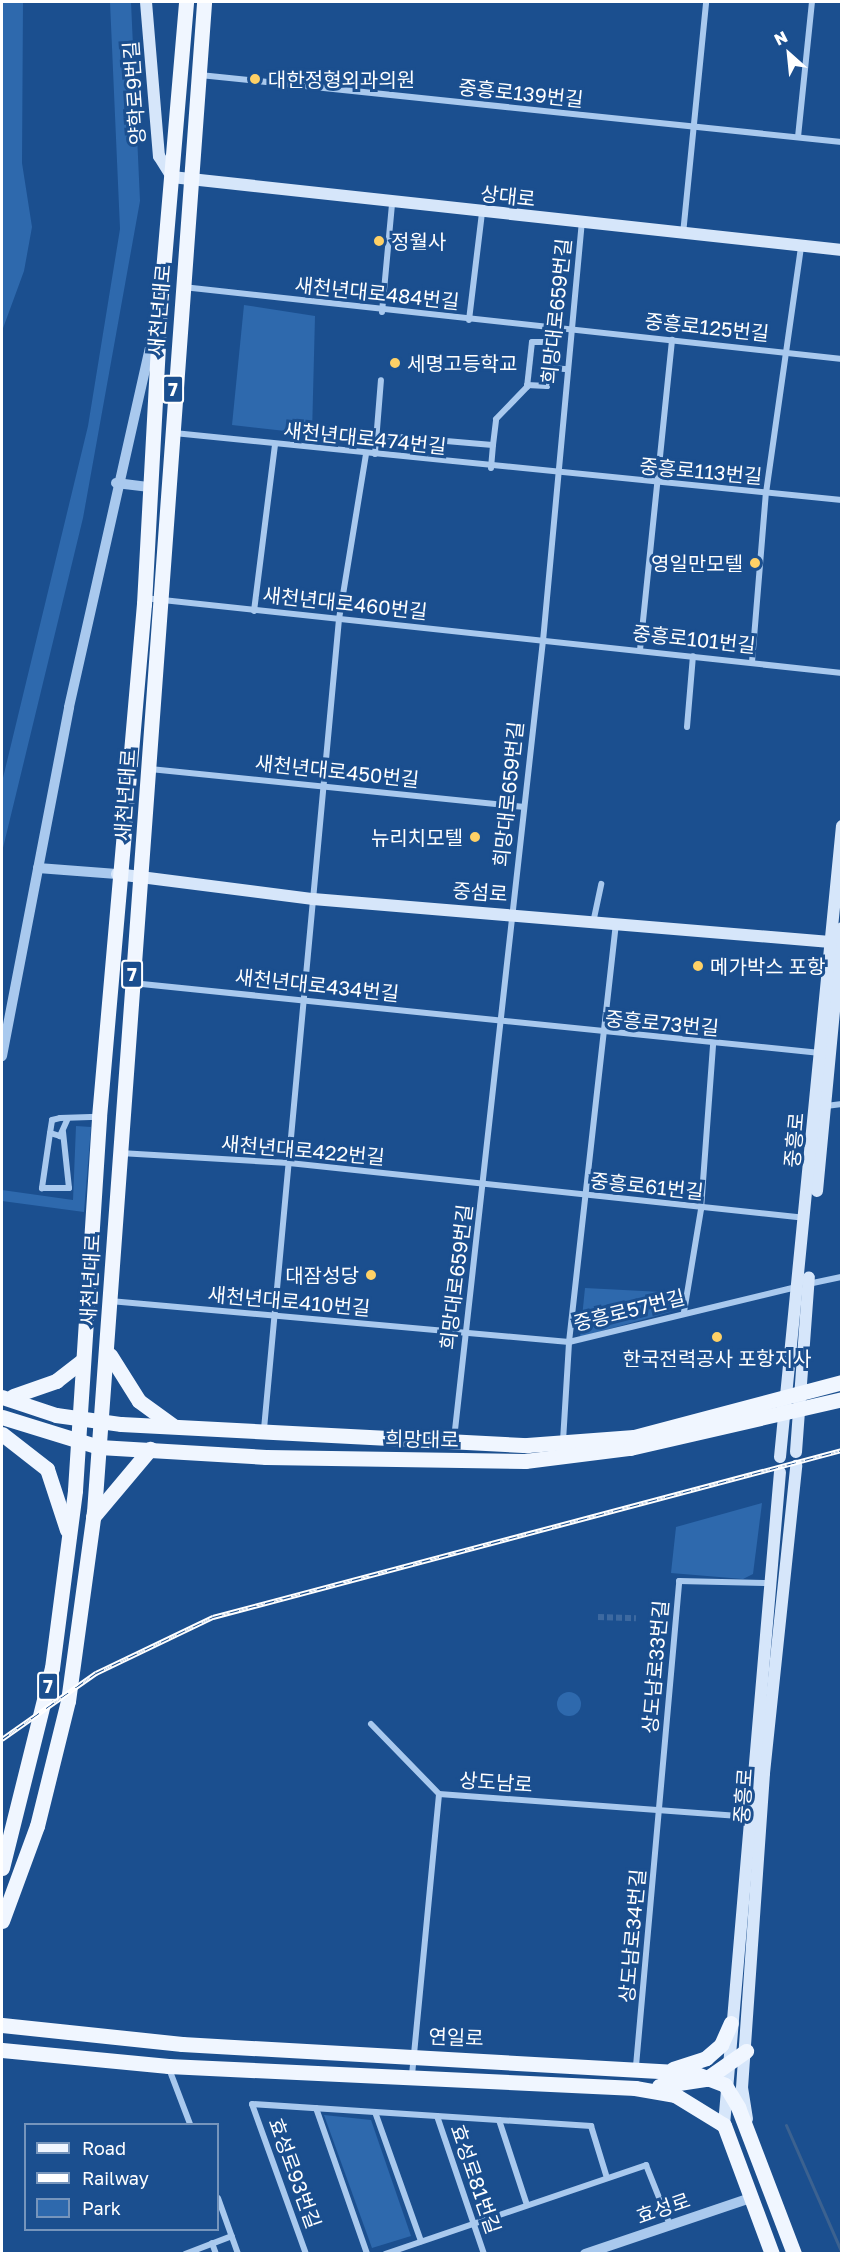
<!DOCTYPE html>
<html>
<head>
<meta charset="utf-8">
<style>
  body { margin:0 }
  #map { position:relative; width:843px; height:2255px; overflow:hidden; background:#1b4f8f; font-family:"Golos Text","Noto Sans KR",sans-serif }
  div>[style] { position:absolute }
  [style*='--x'] { left:calc(var(--x)*1px); top:calc(var(--y)*1px); width:calc(var(--w)*1px); rotate:calc(var(--a)*1deg) }
  .green>* { inset:0; background:#2e69ad }
  .round { border-radius:50% }
  .stream>* { height:3px; margin:-1.5px; padding:0 1.5px; transform-origin:1.5px; border-radius:1.5px; background:#3c6290 }
  .minor-tunnel>* { height:6px; margin-top:-3px; transform-origin:0; background:repeating-linear-gradient(90deg,#3d69a0 0 6px,transparent 0 9px) }
  .minor>* { height:6px; margin:-3px; padding:0 3px; transform-origin:3px; border-radius:3px; background:#a9c9ee }
  .tertiary>* { height:10px; margin:-5px; padding:0 5px; transform-origin:5px; border-radius:5px; background:#a9c9ee }
  .secondary>* { height:12px; margin:-6px; padding:0 6px; transform-origin:6px; border-radius:6px; background:#d6e6fa }
  .primary>* { height:15px; margin:-7.5px; padding:0 7.5px; transform-origin:7.5px; border-radius:7.5px; background:#f0f6ff }
  .rail>* { height:5px; margin-top:-2.5px; transform-origin:0; background:repeating-linear-gradient(90deg,#1b4f8f 0 9px,#fff 0 18px); box-sizing:border-box; border-block:2px solid #fff }
  .dots>* { width:16px; height:16px; translate:-50% -50%; box-sizing:border-box; border:3px solid #1b4f8f; border-radius:50% }
  span { translate:-50% -50%; white-space:nowrap; text-align:center; line-height:1.15; -webkit-text-stroke:6px #1b4f8f; paint-order:stroke }
  .shield-label span { padding:2px 4px; background:#1b4f8f; border:2px solid; border-radius:4px; -webkit-text-stroke-width:0 }
  .shield-label { font-size:18px; color:#fff; font-weight:700 }
  .poi-label { font-size:20px; color:#fff }
  .left { translate:0 -50%; text-align:left }
  .right { translate:-100% -50%; text-align:right }
  .street-label { font-size:20px; color:#fff }
  .frame { position:absolute; inset:0; border:3px solid #fff; pointer-events:none }
  .legend { position:absolute; left:24px; top:2123px; width:195px; height:108px; box-sizing:border-box; background:#1b4f8f; border:2px solid #7695bc; margin:0; padding:8px 10px; list-style:none; font-size:18px; color:#fff }
  .legend li { display:flex; align-items:center; gap:12px; height:30px }
  .legend b { width:30px; border:2px solid #7695bc }
  .north { position:absolute; left:759px; top:24px; width:60px; height:60px; -webkit-text-stroke:4px #1b4f8f; paint-order:stroke; rotate:333deg; font-size:16px; font-weight:700; line-height:24px; text-align:center; color:#fff }
  .north::after { content:''; display:block; margin:auto; width:21px; height:27px; background:#fff; clip-path:polygon(50% 0,100% 100%,50% 72%,0 100%) }
</style>
</head>
<body>
<div id="map">
  <div class="green">
    <div style="clip-path:polygon(2px 2px,23px 2px,22px 163px,32px 227px,24px 271px,2px 331px)"></div>
    <div style="clip-path:polygon(110px 2px,131px 2px,140px 201px,83px 518px,2px 852px,2px 782px,88px 426px,120px 229px)"></div>
    <div style="clip-path:polygon(244px 305px,315px 316px,312px 434px,232px 425px)"></div>
    <div style="clip-path:polygon(76px 1126px,91px 1127px,84px 1212px,2px 1201px,2px 1190px,73px 1200px)"></div>
    <div style="clip-path:polygon(585px 1288px,681px 1293px,681px 1309px,580px 1337px)"></div>
    <div style="clip-path:polygon(762px 1503px,753px 1574px,743px 1579px,671px 1573px,676px 1527px)"></div>
    <div class="round" style="left:557px;top:1692px;width:24px;height:24px"></div>
    <div style="clip-path:polygon(324px 2115px,371px 2120px,411px 2236px,372px 2248px)"></div>
  </div>
  <div class="stream">
    <div style="--x:786;--y:2125;--w:140;--a:66.4"></div>
  </div>
  <div class="minor-tunnel">
    <div style="--x:598;--y:1617;--w:38;--a:2"></div>
  </div>
  <div class="minor">
    <div style="--x:200;--y:75;--w:645;--a:5.96"></div>
    <div style="--x:798;--y:137;--w:136;--a:-84.1"></div>
    <div style="--x:683;--y:234;--w:233;--a:-84.3"></div>
    <div style="--x:183;--y:287;--w:663;--a:6.24"></div>
    <div style="--x:382;--y:312;--w:107;--a:-84.7"></div>
    <div style="--x:469;--y:320;--w:108;--a:-83.1"></div>
    <div style="--x:547;--y:368;--w:18;--a:3"></div>
    <div style="--x:174;--y:433;--w:671;--a:5.73"></div>
    <div style="--x:376;--y:435;--w:117;--a:4.9"></div>
    <div style="--x:493;--y:445;--w:26;--a:-83"></div>
    <div style="--x:496;--y:419;--w:45;--a:-45.9"></div>
    <div style="--x:527;--y:387;--w:45;--a:-83.7"></div>
    <div style="--x:532;--y:342;--w:15;--a:0"></div>
    <div style="--x:547;--y:342;--w:44;--a:90"></div>
    <div style="--x:547;--y:386;--w:20;--a:-177"></div>
    <div style="--x:375;--y:454;--w:74;--a:-85.4"></div>
    <div style="--x:491;--y:468;--w:23;--a:-85"></div>
    <div style="--x:144;--y:598;--w:702;--a:6.13"></div>
    <div style="--x:254;--y:611;--w:167;--a:-82.8"></div>
    <div style="--x:640;--y:650;--w:312;--a:-84.1"></div>
    <div style="--x:752;--y:662;--w:170;--a:-85.3"></div>
    <div style="--x:766;--y:493;--w:248;--a:-81.9"></div>
    <div style="--x:687;--y:727;--w:71;--a:-85.2"></div>
    <div style="--x:150;--y:769;--w:374;--a:5.8"></div>
    <div style="--x:593;--y:923;--w:40;--a:-78"></div>
    <div style="--x:132;--y:983;--w:692;--a:5.81"></div>
    <div style="--x:826;--y:1106;--w:16;--a:-7"></div>
    <div style="--x:68;--y:1118;--w:20;--a:114"></div>
    <div style="--x:60;--y:1136;--w:10;--a:-163"></div>
    <div style="--x:50;--y:1133;--w:13;--a:-81"></div>
    <div style="--x:52;--y:1120;--w:8;--a:-14"></div>
    <div style="--x:60;--y:1118;--w:38;--a:-2"></div>
    <div style="--x:50;--y:1133;--w:56;--a:98.3"></div>
    <div style="--x:42;--y:1188;--w:27;--a:0"></div>
    <div style="--x:69;--y:1188;--w:56;--a:-96.1"></div>
    <div style="--x:120;--y:1153;--w:169;--a:3.4"></div>
    <div style="--x:289;--y:1163;--w:520;--a:6.07"></div>
    <div style="--x:808;--y:1284;--w:35;--a:-12"></div>
    <div style="--x:110;--y:1301;--w:461;--a:5.1"></div>
    <div style="--x:569;--y:1342;--w:234;--a:-13.6"></div>
    <div style="--x:684;--y:1312;--w:104;--a:-80.6"></div>
    <div style="--x:701;--y:1209;--w:165;--a:-85.8"></div>
    <div style="--x:264;--y:1429;--w:813;--a:-84.71"></div>
    <div style="--x:339;--y:619;--w:166;--a:-80.7"></div>
    <div style="--x:454;--y:1439;--w:803;--a:-83.64"></div>
    <div style="--x:543;--y:641;--w:419;--a:-84.7"></div>
    <div style="--x:563;--y:1441;--w:99;--a:-86.5"></div>
    <div style="--x:569;--y:1342;--w:419;--a:-83.6"></div>
    <div style="--x:371;--y:1724;--w:98;--a:45.8"></div>
    <div style="--x:439;--y:1794;--w:314;--a:4.2"></div>
    <div style="--x:168;--y:2066;--w:62;--a:69.2"></div>
    <div style="--x:636;--y:2066;--w:487;--a:-84.9"></div>
    <div style="--x:679;--y:1581;--w:90;--a:1.3"></div>
    <div style="--x:412;--y:2075;--w:282;--a:-84.5"></div>
    <div style="--x:316;--y:2108;--w:155;--a:70.7"></div>
    <div style="--x:375;--y:2112;--w:137;--a:70.4"></div>
    <div style="--x:437;--y:2116;--w:146;--a:71.2"></div>
    <div style="--x:499;--y:2120;--w:89;--a:71.8"></div>
    <div style="--x:218;--y:2198;--w:59;--a:70.3"></div>
    <div style="--x:212;--y:2243;--w:12;--a:70"></div>
    <div style="--x:185;--y:2254;--w:50;--a:-21"></div>
    <div style="--x:306;--y:2254;--w:159;--a:-109.8"></div>
    <div style="--x:252;--y:2104;--w:340;--a:3.7"></div>
    <div style="--x:591;--y:2126;--w:54;--a:72.9"></div>
    <div style="--x:385;--y:2254;--w:276;--a:-18.8"></div>
    <div style="--x:646;--y:2165;--w:65;--a:68.2"></div>
  </div>
  <div class="tertiary">
    <div style="--x:116;--y:483;--w:34;--a:7"></div>
    <div style="--x:38;--y:868;--w:79;--a:4.3"></div>
    <div style="--x:2;--y:1056;--w:355;--a:-79.1"></div>
    <div style="--x:69;--y:707;--w:385;--a:-77.3"></div>
    <div style="--x:585;--y:2254;--w:177;--a:-18.7"></div>
  </div>
  <div class="secondary">
    <div style="--x:146;--y:2;--w:155;--a:85.2"></div>
    <div style="--x:159;--y:156;--w:25;--a:58"></div>
    <div style="--x:172;--y:177;--w:674;--a:6.22"></div>
    <div style="--x:117;--y:874;--w:198;--a:7.3"></div>
    <div style="--x:313;--y:899;--w:531;--a:4.75"></div>
    <div style="--x:817;--y:1191;--w:264;--a:-84.6"></div>
    <div style="--x:796;--y:1452;--w:175;--a:-85.8"></div>
    <div style="--x:780;--y:1457;--w:634;--a:-84.39"></div>
    <div style="--x:747;--y:2119;--w:31;--a:-99"></div>
    <div style="--x:742;--y:2088;--w:316;--a:-86"></div>
    <div style="--x:764;--y:1773;--w:309;--a:-84"></div>
    <div style="--x:724;--y:2125;--w:655;--a:-85.1"></div>
  </div>
  <div class="primary">
    <div style="--x:110;--y:1355;--w:54;--a:57.8"></div>
    <div style="--x:139;--y:1401;--w:41;--a:36"></div>
    <div style="--x:13;--y:1396;--w:46;--a:-19.2"></div>
    <div style="--x:56;--y:1381;--w:34;--a:-38"></div>
    <div style="--x:2;--y:1397;--w:57;--a:18.4"></div>
    <div style="--x:56;--y:1415;--w:66;--a:7.9"></div>
    <div style="--x:121;--y:1424;--w:407;--a:3"></div>
    <div style="--x:527;--y:1445;--w:107;--a:-4.3"></div>
    <div style="--x:634;--y:1437;--w:215;--a:-14.8"></div>
    <div style="--x:2;--y:1417;--w:102;--a:17.2"></div>
    <div style="--x:99;--y:1447;--w:167;--a:3.4"></div>
    <div style="--x:266;--y:1457;--w:259;--a:0.9"></div>
    <div style="--x:525;--y:1461;--w:106;--a:-7.1"></div>
    <div style="--x:630;--y:1448;--w:218;--a:-13"></div>
    <div style="--x:2;--y:1434;--w:57;--a:37.9"></div>
    <div style="--x:47;--y:1469;--w:64;--a:71.8"></div>
    <div style="--x:93;--y:1517;--w:89;--a:-50"></div>
    <div style="--x:2;--y:1868;--w:206;--a:-76"></div>
    <div style="--x:52;--y:1668;--w:179;--a:-82.6"></div>
    <div style="--x:75;--y:1490;--w:374;--a:-86.3"></div>
    <div style="--x:99;--y:1117;--w:515;--a:-84.99"></div>
    <div style="--x:144;--y:604;--w:298;--a:-86.9"></div>
    <div style="--x:160;--y:306;--w:305;--a:-85.1"></div>
    <div style="--x:2;--y:1921;--w:101;--a:-69.8"></div>
    <div style="--x:37;--y:1826;--w:129;--a:-76.1"></div>
    <div style="--x:68;--y:1701;--w:191;--a:-82.2"></div>
    <div style="--x:94;--y:1512;--w:1514;--a:-85.83"></div>
    <div style="--x:2;--y:2025;--w:181;--a:6"></div>
    <div style="--x:182;--y:2044;--w:513;--a:3.24"></div>
    <div style="--x:694;--y:2073;--w:33;--a:21"></div>
    <div style="--x:725;--y:2085;--w:26;--a:59"></div>
    <div style="--x:738;--y:2107;--w:157;--a:69.1"></div>
    <div style="--x:2;--y:2050;--w:167;--a:5.5"></div>
    <div style="--x:168;--y:2066;--w:468;--a:2.7"></div>
    <div style="--x:635;--y:2088;--w:41;--a:9.9"></div>
    <div style="--x:675;--y:2095;--w:57;--a:31.5"></div>
    <div style="--x:724;--y:2125;--w:138;--a:69.6"></div>
    <div style="--x:673;--y:2069;--w:35;--a:-18"></div>
    <div style="--x:706;--y:2058;--w:20;--a:-41"></div>
    <div style="--x:721;--y:2045;--w:24;--a:-66"></div>
    <div style="--x:659;--y:2086;--w:48;--a:-8.5"></div>
    <div style="--x:706;--y:2079;--w:49;--a:-35"></div>
  </div>
  <div class="rail">
    <div style="--x:2;--y:1739;--w:115;--a:-35.1"></div>
    <div style="--x:96;--y:1673;--w:130;--a:-25.6"></div>
    <div style="--x:213;--y:1617;--w:651;--a:-14.87"></div>
  </div>
  <div class="dots">
    <div style="left:255px;top:79px;background:#ffd166"></div>
    <div style="left:379px;top:241px;background:#ffd166"></div>
    <div style="left:395px;top:363px;background:#ffd166"></div>
    <div style="left:755px;top:563px;background:#ffd166"></div>
    <div style="left:475px;top:837px;background:#ffd166"></div>
    <div style="left:698px;top:966px;background:#ffd166"></div>
    <div style="left:371px;top:1275px;background:#ffd166"></div>
    <div style="left:717px;top:1337px;background:#ffd166"></div>
  </div>
  <div class="shield-label">
    <span style="left:173px;top:389px">7</span>
    <span style="left:132px;top:974px">7</span>
    <span style="left:48px;top:1686px">7</span>
  </div>
  <div class="poi-label">
    <span class="left" style="left:268px;top:79px">대한정형외과의원</span>
    <span class="left" style="left:391px;top:241px">정월사</span>
    <span class="left" style="left:407px;top:363px">세명고등학교</span>
    <span class="right" style="left:743px;top:563px">영일만모텔</span>
    <span class="right" style="left:463px;top:837px">뉴리치모텔</span>
    <span class="left" style="left:710px;top:966px">메가박스 포항</span>
    <span class="right" style="left:359px;top:1275px">대잠성당</span>
    <span style="left:717px;top:1358px">한국전력공사 포항지사</span>
  </div>
  <div class="street-label">
    <span style="left:134px;top:93px;rotate:-94deg">양학로9번길</span>
    <span style="left:521px;top:93px;rotate:6deg">중흥로139번길</span>
    <span style="left:508px;top:196px;rotate:6deg">상대로</span>
    <span style="left:377px;top:293px;rotate:6deg">새천년대로484번길</span>
    <span style="left:159px;top:310px;rotate:-85deg">새천년대로</span>
    <span style="left:556px;top:311px;rotate:-84deg">희망대로659번길</span>
    <span style="left:707px;top:327px;rotate:6deg">중흥로125번길</span>
    <span style="left:365px;top:438px;rotate:6deg">새천년대로474번길</span>
    <span style="left:701px;top:471px;rotate:5deg">중흥로113번길</span>
    <span style="left:345px;top:603px;rotate:6deg">새천년대로460번길</span>
    <span style="left:694px;top:639px;rotate:6deg">중흥로101번길</span>
    <span style="left:337px;top:771px;rotate:6deg">새천년대로450번길</span>
    <span style="left:508px;top:794px;rotate:-84deg">희망대로659번길</span>
    <span style="left:125px;top:795px;rotate:-86deg">새천년대로</span>
    <span style="left:480px;top:892px;rotate:4deg">중섬로</span>
    <span style="left:317px;top:985px;rotate:6deg">새천년대로434번길</span>
    <span style="left:662px;top:1023px;rotate:5deg">중흥로73번길</span>
    <span style="left:794px;top:1140px;rotate:-85deg">중흥로</span>
    <span style="left:303px;top:1150px;rotate:5deg">새천년대로422번길</span>
    <span style="left:647px;top:1186px;rotate:6deg">중흥로61번길</span>
    <span style="left:456px;top:1277px;rotate:-83deg">희망대로659번길</span>
    <span style="left:90px;top:1280px;rotate:-87deg">새천년대로</span>
    <span style="left:289px;top:1301px;rotate:5deg">새천년대로410번길</span>
    <span style="left:629px;top:1310px;rotate:-14deg">중흥로57번길</span>
    <span style="left:422px;top:1439px;rotate:1deg">희망대로</span>
    <span style="left:655px;top:1667px;rotate:-85deg">상도남로33번길</span>
    <span style="left:496px;top:1782px;rotate:4deg">상도남로</span>
    <span style="left:743px;top:1796px;rotate:-86deg">중흥로</span>
    <span style="left:632px;top:1936px;rotate:-85deg">상도남로34번길</span>
    <span style="left:456px;top:2037px;rotate:2deg">연일로</span>
    <span style="left:295px;top:2173px;rotate:70deg">효성로93번길</span>
    <span style="left:476px;top:2179px;rotate:71deg">효성로81번길</span>
    <span style="left:663px;top:2208px;rotate:-19deg">효성로</span>
  </div>
  <div class="frame"></div>
  <ul class="legend">
  <li><b style="height:8px;background:#f0f6ff"></b>Road</li>
  <li><b style="height:8px;background:#fff"></b>Railway</li>
  <li><b style="height:16px;background:#2e69ad"></b>Park</li>
  </ul>
  <div class="north">N</div>
</div>
</body>
</html>
